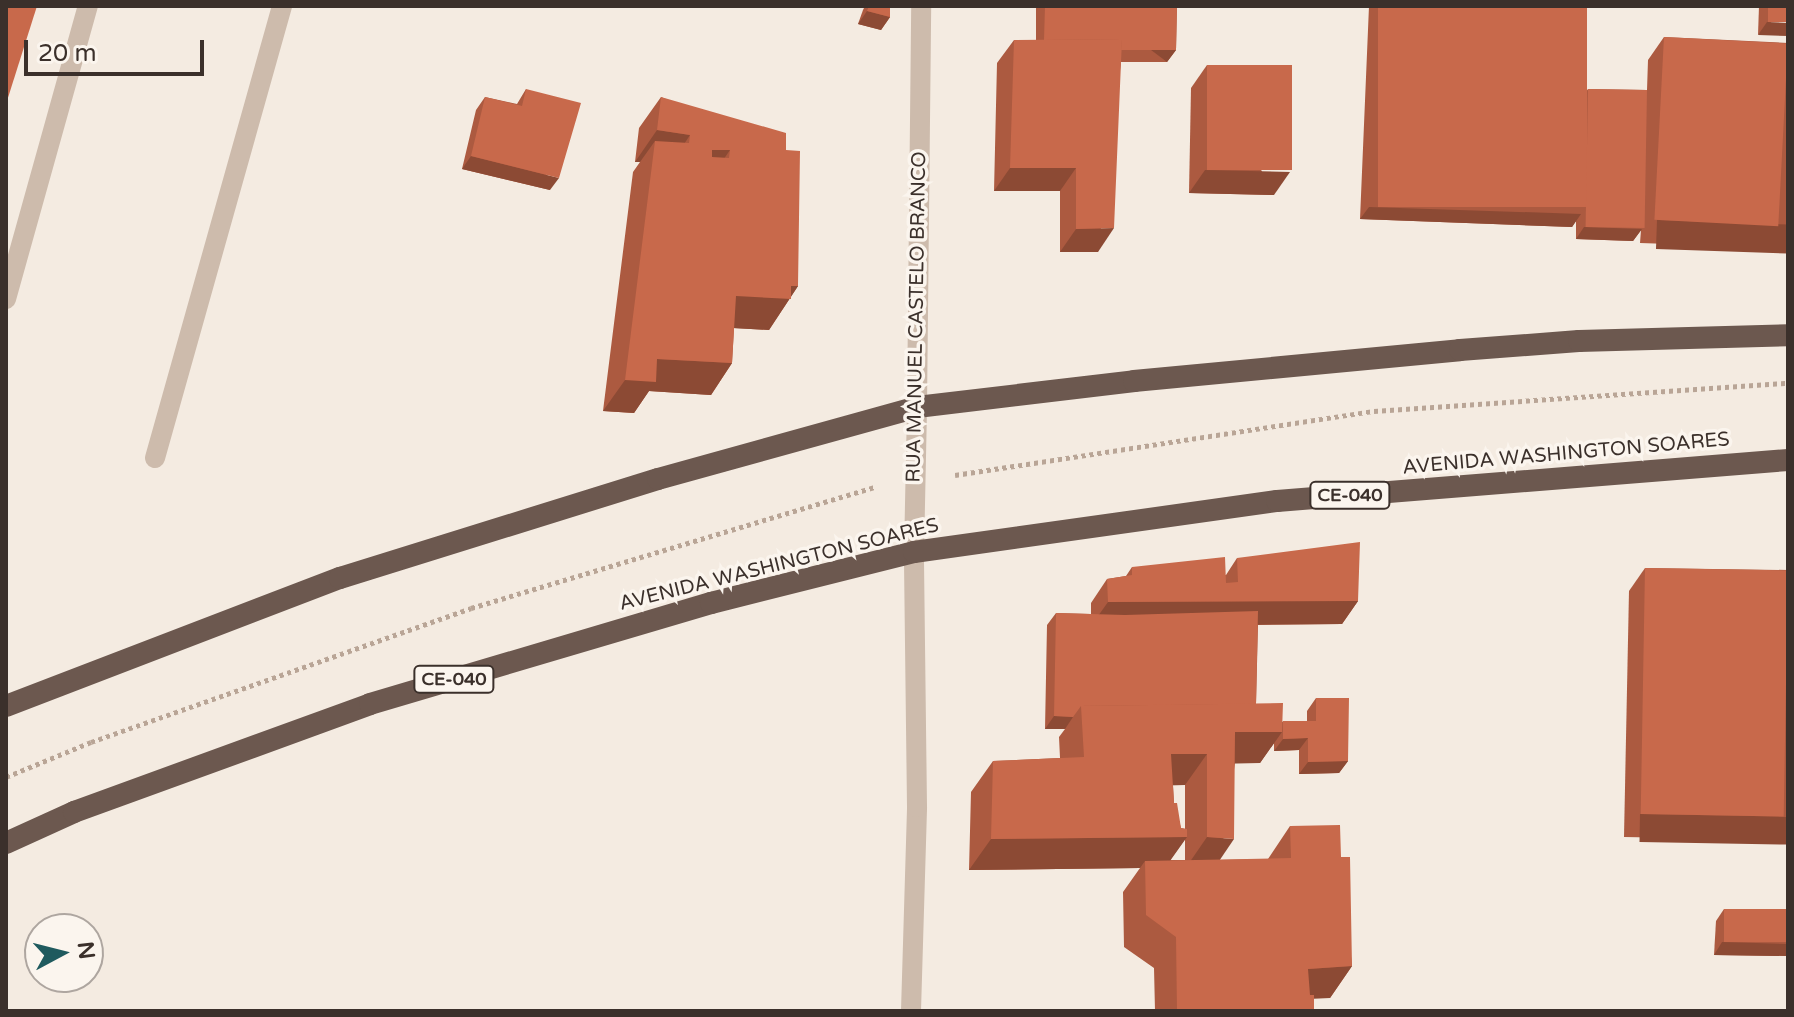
<!DOCTYPE html>
<html>
<head>
<meta charset="utf-8">
<style>
  body { margin:0 }
  #map { position:relative; width:1794px; height:1017px; overflow:hidden; background:#f4ebe1; font-family:"Varela Round",sans-serif }
  div>[style] { position:absolute }
  [style*='--x'] { left:calc(var(--x)*1px); top:calc(var(--y)*1px); width:calc(var(--w)*1px); rotate:calc(var(--a)*1deg) }
  .path>* { height:5px; margin-top:-2.5px; transform-origin:0; background:repeating-linear-gradient(90deg,#b9a596 0 4px,transparent 0 8px) }
  .service>* { height:20px; margin:-10px; padding:0 10px; transform-origin:10px; border-radius:10px; background:#cdbbac }
  .minor>* { height:20px; margin:-10px; padding:0 10px; transform-origin:10px; border-radius:10px; background:#cdbbac }
  .tertiary>* { height:20px; margin:-10px; padding:0 10px; transform-origin:10px; border-radius:10px; background:#cdbbac }
  .trunk>* { height:22px; margin:-11px; padding:0 11px; transform-origin:11px; border-radius:11px; background:#6c584f }
  .wall>* { inset:0; background:#ac5a40 }
  .shaded-wall>* { inset:0; background:#8c4a34; transform-origin:0 0 }
  .building>* { inset:0; background:#c8694b; transform-origin:0 0 }
  span { translate:-50% -50%; white-space:nowrap; text-align:center; line-height:1.15; -webkit-text-stroke:7px #fbf5ee; paint-order:stroke }
  .shield-label span { padding:2px 6px; background:#fbf5ee; border:2px solid; border-radius:6px; -webkit-text-stroke-width:0 }
  .shield-label { font-size:18px; color:#3b302b; font-weight:700 }
  .street-label { font-size:20px; color:#3b302b }
  .frame { position:absolute; inset:0; border:8px solid #3b302b; pointer-events:none }
  .north { position:absolute; left:24px; top:913px; width:80px; height:80px; box-sizing:border-box; background:#fbf5ee; border:2px solid #aea6a0; border-radius:50%; rotate:83deg; font-size:22px; font-weight:700; line-height:32px; text-align:center; color:#3b302b }
  .north::after { content:''; display:block; margin:auto; width:28px; height:36px; background:#1f5a5e; clip-path:polygon(50% 0,100% 100%,50% 72%,0 100%) }
  .scale { position:absolute; left:24px; top:40px; width:180px; height:36px; box-sizing:border-box; border:4px solid #3b302b; border-top:0; padding-left:10px; font-size:24px; line-height:28px; white-space:nowrap; color:#3b302b; -webkit-text-stroke:6px #fbf5ee; paint-order:stroke }
</style>
</head>
<body>
<div id="map">
  <div class="path">
    <div style="--x:955;--y:475;--w:424;--a:-8.7"></div>
    <div style="--x:1374;--y:411;--w:415;--a:-3.9"></div>
    <div style="--x:6;--y:777;--w:92;--a:-22.4"></div>
    <div style="--x:91;--y:742;--w:403;--a:-19.4"></div>
    <div style="--x:471;--y:608;--w:421;--a:-16.7"></div>
  </div>
  <div class="service">
    <div style="--x:6;--y:299;--w:304;--a:-74.4"></div>
    <div style="--x:155;--y:458;--w:470;--a:-74.3"></div>
  </div>
  <div class="minor">
    <div style="--x:911;--y:1011;--w:204;--a:-88.3"></div>
    <div style="--x:917;--y:807;--w:255;--a:-90.7"></div>
    <div style="--x:914;--y:552;--w:145;--a:-88.8"></div>
  </div>
  <div class="tertiary">
    <div style="--x:917;--y:407;--w:401;--a:-89.4"></div>
  </div>
  <div class="trunk">
    <div style="--x:6;--y:706;--w:358;--a:-21"></div>
    <div style="--x:340;--y:578;--w:333;--a:-17.3"></div>
    <div style="--x:658;--y:479;--w:269;--a:-15.5"></div>
    <div style="--x:917;--y:407;--w:219;--a:-6.8"></div>
    <div style="--x:1134;--y:381;--w:327;--a:-5.4"></div>
    <div style="--x:1460;--y:350;--w:119;--a:-4.3"></div>
    <div style="--x:1579;--y:341;--w:209;--a:-1.6"></div>
    <div style="--x:6;--y:843;--w:75;--a:-24.5"></div>
    <div style="--x:74;--y:812;--w:315;--a:-20"></div>
    <div style="--x:370;--y:704;--w:356;--a:-16.5"></div>
    <div style="--x:711;--y:603;--w:209;--a:-14.1"></div>
    <div style="--x:914;--y:552;--w:367;--a:-8"></div>
    <div style="--x:1277;--y:501;--w:513;--a:-4.59"></div>
  </div>
  <div class="wall">
    <div style="clip-path:polygon(865px 6px,890px 6px,890px 17px,881px 30px,858px 24px,863px 10px)"></div>
    <div style="clip-path:polygon(1036px 6px,1177px 6px,1176px 50px,1167px 62px,1121px 62px,1098px 252px,1060px 252px,1060px 191px,994px 191px,997px 63px,1014px 40px,1036px 40px)"></div>
    <div style="clip-path:polygon(1369px 6px,1587px 6px,1585px 93px,1588px 89px,1647px 90px,1648px 60px,1664px 37px,1788px 43px,1788px 248px,1640px 243px,1641px 230px,1633px 241px,1576px 239px,1576px 221px,1572px 227px,1360px 219px)"></div>
    <div style="clip-path:polygon(1759px 6px,1788px 6px,1758px 35px)"></div>
    <div style="clip-path:polygon(1207px 65px,1274px 195px,1189px 193px,1191px 88px)"></div>
    <div style="clip-path:polygon(526px 89px,550px 190px,462px 169px,476px 110px,485px 97px,517px 104px)"></div>
    <div style="clip-path:polygon(661px 97px,786px 150px,798px 286px,769px 330px,734px 328px,732px 363px,711px 395px,649px 391px,634px 413px,603px 411px,633px 172px,640px 162px,635px 162px,639px 128px)"></div>
    <div style="clip-path:polygon(evenodd,1237px 558px,1358px 601px,1342px 624px,1258px 625px,1256px 704px,1283px 722px,1307px 721px,1307px 711px,1316px 698px,1348px 761px,1339px 773px,1299px 774px,1299px 750px,1274px 751px,1274px 743px,1260px 763px,1235px 763px,1220px 860px,1268px 859px,1290px 826px,1341px 857px,1352px 966px,1330px 998px,1314px 998px,1314px 1011px,1155px 1011px,1154px 968px,1124px 947px,1123px 892px,1140px 868px,969px 870px,971px 792px,993px 761px,1060px 758px,1059px 737px,1065px 729px,1045px 729px,1047px 625px,1056px 613px,1091px 614px,1091px 603px,1107px 579px,1126px 576px,1132px 567px,1226px 575px,1237px 558px,1173px 785px,1185px 785px,1185px 829px,1181px 828px,1174px 803px,1173px 785px,1237px 558px,1185px 839px,1185px 860px,1170px 860px,1185px 839px)"></div>
    <div style="clip-path:polygon(1645px 568px,1788px 570px,1788px 840px,1624px 837px,1629px 591px)"></div>
    <div style="clip-path:polygon(1724px 909px,1788px 909px,1788px 956px,1714px 955px,1716px 921px)"></div>
  </div>
  <div class="shaded-wall">
    <div style="clip-path:polygon(867px 11px,890px 17px,881px 30px,858px 24px)"></div>
    <div style="clip-path:polygon(1767px 22px,1788px 23px,1788px 36px,1758px 35px)"></div>
    <div style="left:1176px;top:50px;width:15px;height:132px;rotate:127deg"></div>
    <div style="clip-path:polygon(657px 130px,690px 135px,669px 167px,655px 141px,640px 162px,635px 162px)"></div>
    <div style="clip-path:polygon(712px 150px,730px 150px,708px 182px)"></div>
    <div style="clip-path:polygon(471px 156px,559px 178px,550px 190px,462px 169px)"></div>
    <div style="clip-path:polygon(1010px 168px,1076px 168px,1060px 191px,994px 191px)"></div>
    <div style="clip-path:polygon(1205px 170px,1290px 172px,1274px 195px,1189px 193px)"></div>
    <div style="clip-path:polygon(1369px 207px,1581px 214px,1572px 227px,1360px 219px)"></div>
    <div style="left:1657px;top:220px;width:131px;height:29px;rotate:2deg"></div>
    <div style="clip-path:polygon(1584px 227px,1642px 229px,1633px 241px,1576px 239px)"></div>
    <div style="clip-path:polygon(1114px 228px,1098px 252px,1060px 252px,1076px 229px)"></div>
    <div style="clip-path:polygon(791px 286px,798px 286px,769px 330px,714px 327px,736px 296px)"></div>
    <div style="clip-path:polygon(657px 359px,732px 363px,711px 395px,649px 391px,634px 413px,603px 411px,625px 380px)"></div>
    <div style="clip-path:polygon(1358px 601px,1342px 624px,1091px 626px,1108px 602px)"></div>
    <div style="clip-path:polygon(1054px 716px,1073px 717px,1065px 729px,1045px 729px)"></div>
    <div style="clip-path:polygon(1180px 723px,1282px 732px,1260px 763px,1214px 764px,1233px 735px)"></div>
    <div style="clip-path:polygon(1308px 738px,1299px 750px,1274px 751px,1283px 739px)"></div>
    <div style="clip-path:polygon(1171px 754px,1207px 754px,1185px 785px,1149px 786px)"></div>
    <div style="clip-path:polygon(1348px 761px,1339px 773px,1299px 774px,1308px 762px)"></div>
    <div style="left:1640px;top:814px;width:148px;height:28px;rotate:1deg"></div>
    <div style="clip-path:polygon(1187px 837px,1165px 868px,1145px 861px,1140px 868px,969px 870px,991px 839px)"></div>
    <div style="clip-path:polygon(1207px 837px,1234px 839px,1213px 870px,1185px 869px)"></div>
    <div style="clip-path:polygon(1722px 942px,1788px 944px,1788px 956px,1714px 955px)"></div>
    <div style="clip-path:polygon(1352px 966px,1330px 998px,1287px 1000px,1308px 969px)"></div>
  </div>
  <div class="building">
    <div style="clip-path:polygon(6px 6px,37px 6px,6px 104px)"></div>
    <div style="clip-path:polygon(869px 6px,890px 6px,890px 17px,867px 11px)"></div>
    <div style="clip-path:polygon(1045px 6px,1177px 6px,1176px 50px,1121px 50px,1122px 39px,1044px 40px)"></div>
    <div style="left:1378px;top:6px;width:209px;height:201px"></div>
    <div style="left:1768px;top:6px;width:20px;height:16px"></div>
    <div style="left:1664px;top:37px;width:124px;height:183px;rotate:3deg"></div>
    <div style="clip-path:polygon(1122px 39px,1114px 228px,1076px 229px,1076px 168px,1010px 168px,1014px 40px)"></div>
    <div style="left:1207px;top:65px;width:85px;height:105px"></div>
    <div style="clip-path:polygon(526px 89px,581px 103px,559px 178px,471px 156px,485px 97px,522px 106px)"></div>
    <div style="left:1588px;top:89px;width:59px;height:138px;rotate:1deg"></div>
    <div style="clip-path:polygon(evenodd,661px 97px,786px 133px,786px 150px,800px 151px,798px 286px,791px 286px,791px 299px,736px 296px,732px 363px,657px 359px,656px 382px,625px 380px,655px 141px,689px 143px,690px 135px,657px 130px,661px 97px,712px 150px,730px 150px,729px 158px,712px 157px,712px 150px)"></div>
    <div style="clip-path:polygon(1360px 542px,1358px 601px,1108px 602px,1107px 579px,1132px 575px,1132px 567px,1225px 557px,1226px 583px,1238px 582px,1237px 558px)"></div>
    <div style="left:1645px;top:568px;width:143px;height:246px;rotate:1deg"></div>
    <div style="clip-path:polygon(1258px 611px,1256px 704px,1081px 706px,1073px 717px,1054px 716px,1056px 613px,1125px 615px)"></div>
    <div style="clip-path:polygon(1316px 698px,1349px 698px,1348px 761px,1308px 762px,1308px 738px,1283px 739px,1283px 721px,1316px 721px)"></div>
    <div style="clip-path:polygon(1283px 703px,1282px 732px,1235px 732px,1234px 839px,1207px 837px,1207px 754px,1171px 754px,1174px 803px,1177px 803px,1181px 828px,1187px 829px,1187px 837px,991px 839px,993px 761px,1084px 757px,1081px 706px)"></div>
    <div style="clip-path:polygon(1340px 825px,1341px 857px,1350px 857px,1352px 966px,1308px 969px,1310px 995px,1314px 995px,1314px 1011px,1177px 1011px,1176px 937px,1146px 915px,1145px 861px,1291px 858px,1290px 826px)"></div>
    <div style="left:1724px;top:909px;width:64px;height:33px"></div>
  </div>
  <div class="shield-label">
    <span style="left:1350px;top:495px">CE-040</span>
    <span style="left:454px;top:679px">CE-040</span>
  </div>
  <div class="street-label">
    <span style="left:917px;top:317px;rotate:-89deg">RUA MANUEL CASTELO BRANCO</span>
    <span style="left:1566px;top:454px;rotate:-5deg">AVENIDA WASHINGTON SOARES</span>
    <span style="left:779px;top:565px;rotate:-14deg">AVENIDA WASHINGTON SOARES</span>
  </div>
  <div class="frame"></div>
  <div class="north">N</div>
  <div class="scale">20 m</div>
</div>
</body>
</html>
